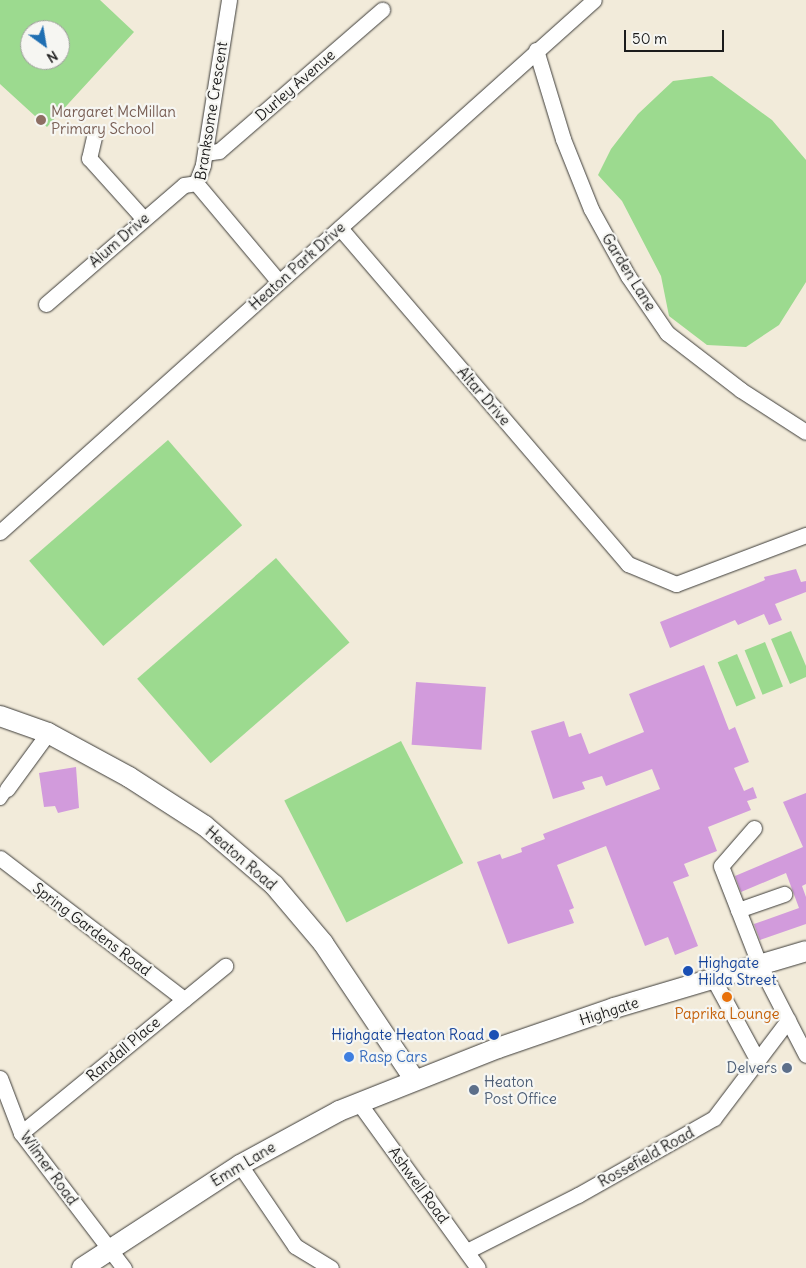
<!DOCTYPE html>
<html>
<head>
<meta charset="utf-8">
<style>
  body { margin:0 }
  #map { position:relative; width:806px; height:1268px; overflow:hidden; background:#f2ebda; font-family:Delius,sans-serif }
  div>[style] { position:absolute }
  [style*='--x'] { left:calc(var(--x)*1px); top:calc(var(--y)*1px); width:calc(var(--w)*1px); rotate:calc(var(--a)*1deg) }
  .green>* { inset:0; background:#9cda8f; transform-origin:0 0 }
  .building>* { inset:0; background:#d29bdc; transform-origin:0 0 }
  .roads { filter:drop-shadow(0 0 1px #3c3b38) drop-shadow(0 0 1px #3c3b38) }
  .pedestrian>* { height:11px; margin:-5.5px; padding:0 5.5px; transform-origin:5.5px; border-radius:5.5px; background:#fff }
  .minor>* { height:15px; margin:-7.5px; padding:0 7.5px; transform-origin:7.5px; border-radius:7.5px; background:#fff }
  .tertiary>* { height:20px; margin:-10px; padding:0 10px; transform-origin:10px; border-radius:10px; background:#fff }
  .dots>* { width:14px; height:14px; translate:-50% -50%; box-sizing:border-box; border:2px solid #f6f6f2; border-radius:50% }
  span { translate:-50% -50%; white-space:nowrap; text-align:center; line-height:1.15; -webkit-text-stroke:4.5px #f6f6f2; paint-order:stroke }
  .street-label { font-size:15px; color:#1c1c1c }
  .education-label { font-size:15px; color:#785e54 }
  .left { translate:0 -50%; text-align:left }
  .transit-label { font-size:15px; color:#164399 }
  .right { translate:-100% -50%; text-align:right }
  .food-label { font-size:15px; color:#c56008 }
  .shop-label { font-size:15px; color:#366cbe }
  .service-label { font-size:15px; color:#4e5e75 }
  .north { position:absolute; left:20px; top:20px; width:50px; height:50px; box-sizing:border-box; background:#f6f6f2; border:1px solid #9f9f9c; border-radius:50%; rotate:148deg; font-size:14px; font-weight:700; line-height:20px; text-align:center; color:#1c1c1c }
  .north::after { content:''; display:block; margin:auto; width:18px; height:22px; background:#1f6fb2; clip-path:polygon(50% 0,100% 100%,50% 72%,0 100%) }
  .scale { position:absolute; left:624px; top:30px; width:100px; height:22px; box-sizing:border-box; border:2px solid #1c1c1c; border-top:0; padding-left:6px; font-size:15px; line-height:18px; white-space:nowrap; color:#1c1c1c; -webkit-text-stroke:4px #f6f6f2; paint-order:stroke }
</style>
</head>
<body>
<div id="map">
  <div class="green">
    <div style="clip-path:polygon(evenodd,0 0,100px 0,134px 32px,47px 127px,0 84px,0 0,30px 30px,60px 30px,60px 60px,30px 60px,30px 30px)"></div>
    <div style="clip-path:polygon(712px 76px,772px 120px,806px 160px,806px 282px,779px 325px,746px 347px,707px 345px,669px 316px,661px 276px,622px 201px,598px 175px,611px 149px,638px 114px,673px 81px)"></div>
    <div style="left:168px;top:440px;width:113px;height:184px;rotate:49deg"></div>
    <div style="left:276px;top:558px;width:112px;height:184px;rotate:49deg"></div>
    <div style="clip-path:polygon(791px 631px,806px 666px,806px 677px,790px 684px,771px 639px)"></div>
    <div style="left:765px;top:642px;width:48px;height:22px;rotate:68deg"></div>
    <div style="left:737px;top:654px;width:48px;height:21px;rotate:67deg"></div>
    <div style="left:401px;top:741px;width:137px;height:131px;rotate:63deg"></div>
  </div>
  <div class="building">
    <div style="clip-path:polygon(796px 569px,801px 582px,806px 581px,806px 592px,775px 604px,782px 620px,769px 625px,764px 614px,738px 625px,735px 620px,670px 648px,660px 622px,753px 585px,765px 580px,764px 577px)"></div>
    <div style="clip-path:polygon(704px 665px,729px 730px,735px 727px,749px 762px,734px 768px,744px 791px,753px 787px,757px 798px,747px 801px,751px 810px,708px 827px,717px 851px,684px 864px,689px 876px,673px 882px,698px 946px,675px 955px,668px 937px,645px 946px,606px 846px,557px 865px,574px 908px,569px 910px,574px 923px,508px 944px,477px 862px,500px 854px,502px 859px,522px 852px,521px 848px,545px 839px,543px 834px,660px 789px,652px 769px,606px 786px,602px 776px,582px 782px,585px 789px,553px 799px,531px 731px,564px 721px,569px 737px,581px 733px,589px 754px,644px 732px,629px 694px)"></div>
    <div style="left:416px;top:682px;width:70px;height:63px;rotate:4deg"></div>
    <div style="clip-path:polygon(76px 767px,79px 808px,58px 813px,55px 806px,44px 807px,39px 773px)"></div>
    <div style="clip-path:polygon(806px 793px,806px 884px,802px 886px,806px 897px,806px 924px,760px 940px,754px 924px,799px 908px,786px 873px,741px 892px,735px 876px,803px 847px,783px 802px)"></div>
  </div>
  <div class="roads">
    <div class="pedestrian">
      <div style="--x:0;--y:799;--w:12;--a:-55"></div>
    </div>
    <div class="minor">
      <div style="--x:229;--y:0;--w:167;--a:99"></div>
      <div style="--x:203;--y:165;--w:19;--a:111"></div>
      <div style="--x:196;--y:183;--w:129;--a:50"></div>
      <div style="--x:536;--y:50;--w:93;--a:73.1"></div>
      <div style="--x:563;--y:139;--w:75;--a:68.2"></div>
      <div style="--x:591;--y:209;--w:77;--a:61.1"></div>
      <div style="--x:628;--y:276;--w:69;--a:55.6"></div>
      <div style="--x:667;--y:333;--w:93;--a:37.6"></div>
      <div style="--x:741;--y:390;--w:77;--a:32.9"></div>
      <div style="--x:94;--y:137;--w:22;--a:103"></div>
      <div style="--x:89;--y:158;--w:82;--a:48"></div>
      <div style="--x:205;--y:153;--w:14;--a:-8"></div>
      <div style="--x:219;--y:151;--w:216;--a:-40.9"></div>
      <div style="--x:340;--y:228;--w:443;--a:49.4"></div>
      <div style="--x:628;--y:564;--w:52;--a:22.6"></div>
      <div style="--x:676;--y:584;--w:139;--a:-20.7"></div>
      <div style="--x:46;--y:304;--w:182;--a:-40.8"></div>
      <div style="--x:184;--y:185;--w:12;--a:-9"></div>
      <div style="--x:0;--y:532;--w:797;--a:-41.85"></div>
      <div style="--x:7;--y:789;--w:69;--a:-53.8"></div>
      <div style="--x:754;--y:828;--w:50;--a:131"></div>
      <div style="--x:721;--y:866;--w:107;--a:68.7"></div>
      <div style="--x:760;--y:966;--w:100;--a:62.7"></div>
      <div style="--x:0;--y:858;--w:232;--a:37.5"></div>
      <div style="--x:738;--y:910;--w:49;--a:-19.2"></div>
      <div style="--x:714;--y:980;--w:92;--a:61.5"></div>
      <div style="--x:0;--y:1078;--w:59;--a:69.1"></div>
      <div style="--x:21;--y:1133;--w:170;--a:52.7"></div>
      <div style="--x:359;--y:1103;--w:203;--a:54.2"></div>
      <div style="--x:21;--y:1133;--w:264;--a:-39.3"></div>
      <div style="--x:240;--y:1165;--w:98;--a:55.8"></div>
      <div style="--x:295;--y:1246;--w:42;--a:31.4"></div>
      <div style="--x:467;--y:1251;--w:124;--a:-26.8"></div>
      <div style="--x:578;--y:1195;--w:156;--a:-29.5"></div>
      <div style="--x:714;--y:1118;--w:123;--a:-52.9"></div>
    </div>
    <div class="tertiary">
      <div style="--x:0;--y:716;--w:51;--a:19.5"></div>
      <div style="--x:48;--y:733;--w:92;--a:28.5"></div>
      <div style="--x:129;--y:777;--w:90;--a:32.8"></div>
      <div style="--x:205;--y:826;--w:91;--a:40.5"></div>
      <div style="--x:274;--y:885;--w:76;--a:49.8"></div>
      <div style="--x:323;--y:943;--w:164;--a:56.2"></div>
      <div style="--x:82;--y:1268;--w:189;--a:-33.1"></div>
      <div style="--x:240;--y:1165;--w:113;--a:-28.6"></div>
      <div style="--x:339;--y:1111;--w:171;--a:-21.6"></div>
      <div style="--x:498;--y:1048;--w:123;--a:-19"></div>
      <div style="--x:614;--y:1008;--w:200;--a:-16.5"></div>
    </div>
  </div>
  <div class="dots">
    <div style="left:41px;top:120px;background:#8d6e63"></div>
    <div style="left:688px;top:971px;background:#1a4fb4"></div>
    <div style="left:727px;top:997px;background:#e8710a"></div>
    <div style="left:494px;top:1035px;background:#1a4fb4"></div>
    <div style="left:349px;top:1057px;background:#3f7fe0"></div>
    <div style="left:787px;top:1068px;background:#5c6f8a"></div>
    <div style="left:474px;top:1090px;background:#5c6f8a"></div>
  </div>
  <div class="street-label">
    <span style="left:295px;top:85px;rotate:-41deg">Durley Avenue</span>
    <span style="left:211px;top:111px;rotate:-81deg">Branksome Crescent</span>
    <span style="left:119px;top:240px;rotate:-41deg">Alum Drive</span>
    <span style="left:297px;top:266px;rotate:-42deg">Heaton Park Drive</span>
    <span style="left:629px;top:272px;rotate:58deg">Garden Lane</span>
    <span style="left:484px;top:396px;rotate:49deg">Altar Drive</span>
    <span style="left:241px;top:858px;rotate:41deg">Heaton Road</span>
    <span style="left:92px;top:929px;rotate:37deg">Spring Gardens Road</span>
    <span style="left:609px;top:1011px;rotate:-18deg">Highgate</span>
    <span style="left:123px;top:1049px;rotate:-40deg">Randall Place</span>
    <span style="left:646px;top:1157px;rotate:-29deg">Rossefield Road</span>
    <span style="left:243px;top:1164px;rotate:-31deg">Emm Lane</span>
    <span style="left:49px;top:1168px;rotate:54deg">Wilmer Road</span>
    <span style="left:419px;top:1185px;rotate:54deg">Ashwell Road</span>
  </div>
  <div class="education-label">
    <span class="left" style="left:51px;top:120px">Margaret McMillan<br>Primary School</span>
  </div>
  <div class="transit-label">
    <span class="left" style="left:698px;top:971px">Highgate<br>Hilda Street</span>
    <span class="right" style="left:484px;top:1035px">Highgate Heaton Road</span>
  </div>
  <div class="food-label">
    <span style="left:727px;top:1014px">Paprika Lounge</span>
  </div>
  <div class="shop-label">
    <span class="left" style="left:359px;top:1057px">Rasp Cars</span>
  </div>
  <div class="service-label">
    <span class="right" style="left:777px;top:1068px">Delvers</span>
    <span class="left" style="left:484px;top:1090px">Heaton<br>Post Office</span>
  </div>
  <div class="north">N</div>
  <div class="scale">50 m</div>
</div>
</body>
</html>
